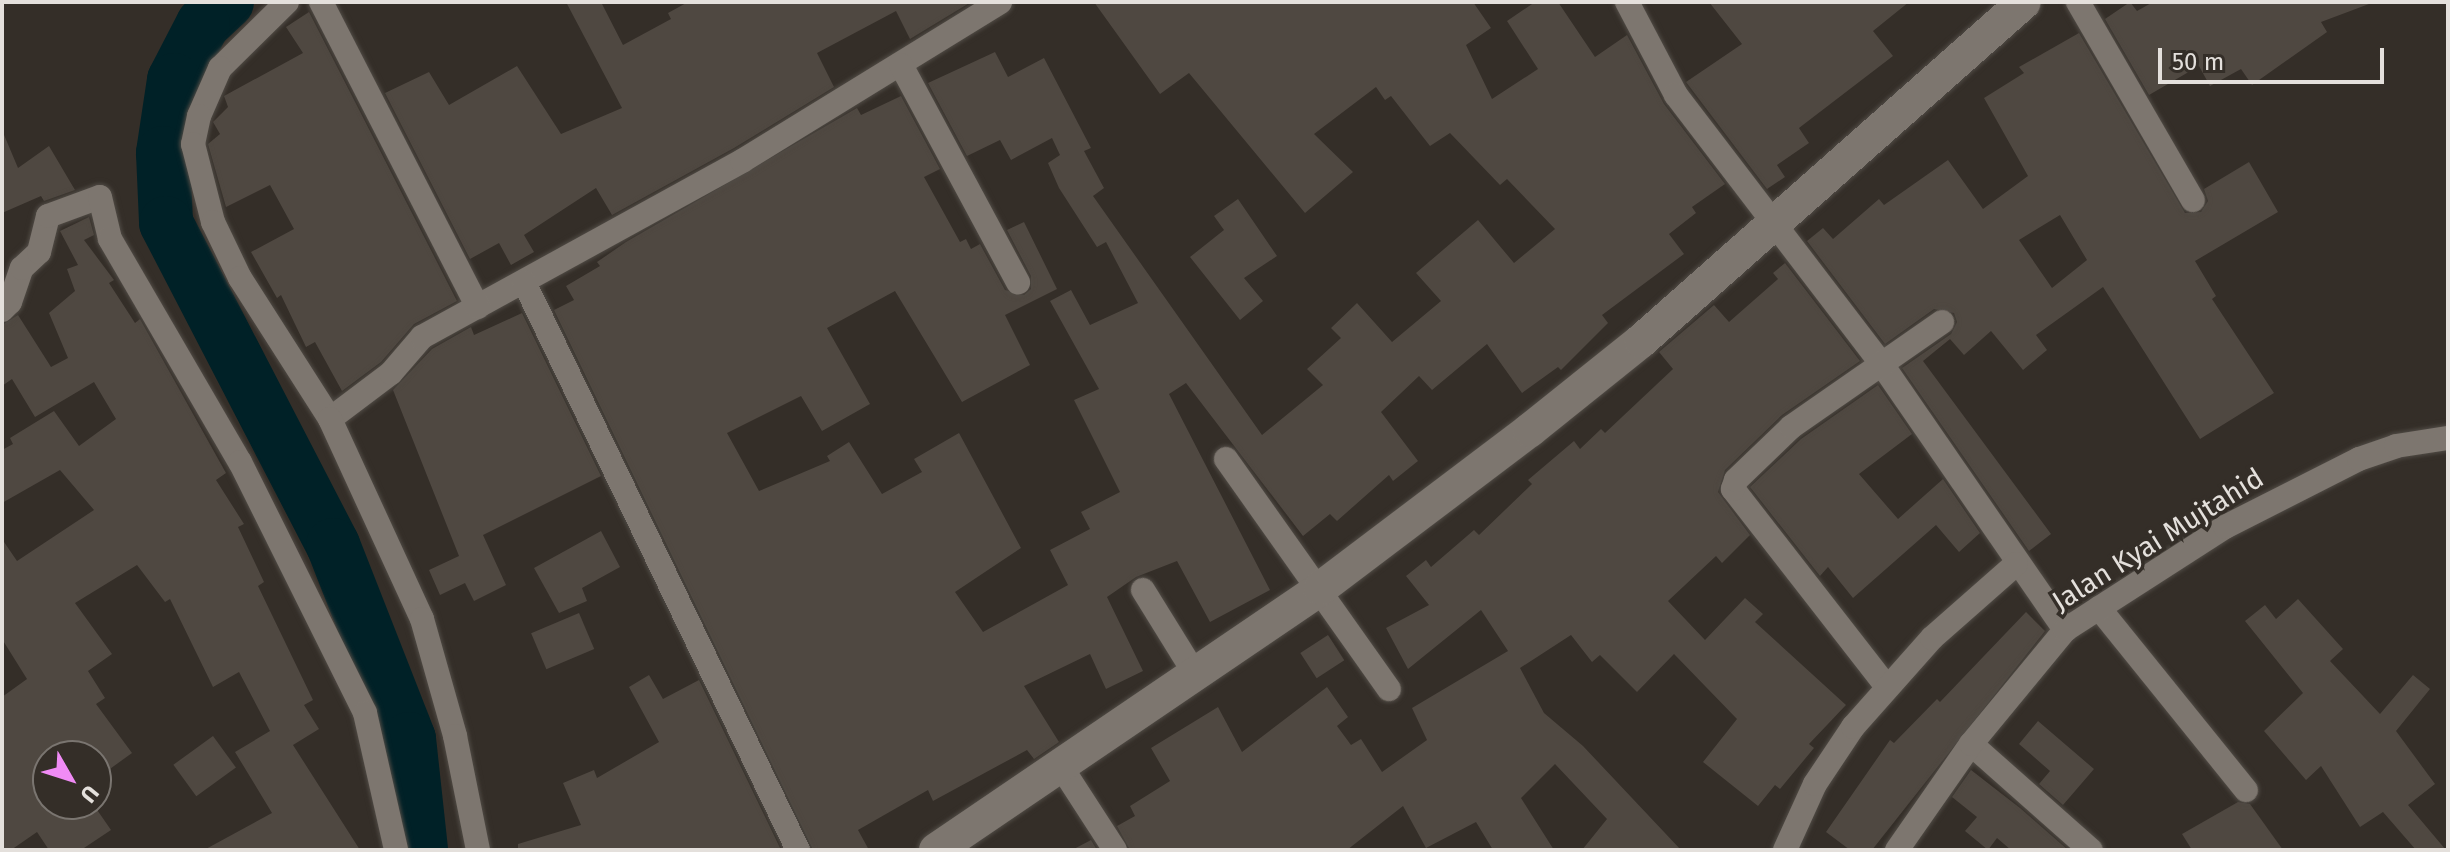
<!DOCTYPE html>
<html>
<head>
<meta charset="utf-8">
<style>
  body { margin:0 }
  #map { position:relative; width:2450px; height:852px; overflow:hidden; background:#342e28; font-family:"Fira Sans",sans-serif }
  div>[style] { position:absolute }
  [style*='--x'] { left:calc(var(--x)*1px); top:calc(var(--y)*1px); width:calc(var(--w)*1px); rotate:calc(var(--a)*1deg) }
  .river>* { height:54px; margin:-27px; padding:0 27px; transform-origin:27px; border-radius:27px; background:#002127 }
  .building>* { inset:0; background:#4f4841; transform-origin:0 0 }
  .roads { filter:drop-shadow(0 0 2px #504b45) drop-shadow(0 0 2px #504b45) }
  .street>* { height:24px; margin:-12px; padding:0 12px; transform-origin:12px; border-radius:12px; background:#7d766f }
  .secondary>* { height:34px; margin:-17px; padding:0 17px; transform-origin:17px; border-radius:17px; background:#7d766f }
  span { translate:-50% -50%; white-space:nowrap; text-align:center; line-height:1.15; -webkit-text-stroke:7px #342e28; paint-order:stroke }
  .street-label { font-size:28px; color:#e4e0dc }
  .frame { position:absolute; inset:0; border:4px solid #e4e0dc; pointer-events:none }
  .north { position:absolute; left:32px; top:740px; width:80px; height:80px; box-sizing:border-box; background:#342e28; border:2px solid #7a7570; border-radius:50%; rotate:129deg; font-size:22px; font-weight:700; line-height:32px; text-align:center; color:#e4e0dc }
  .north::after { content:''; display:block; margin:auto; width:28px; height:36px; background:#f08bf5; clip-path:polygon(50% 0,100% 100%,50% 72%,0 100%) }
  .scale { position:absolute; left:2158px; top:48px; width:226px; height:36px; box-sizing:border-box; border:4px solid #e4e0dc; border-top:0; padding-left:10px; font-size:24px; line-height:28px; white-space:nowrap; color:#e4e0dc; -webkit-text-stroke:6px #342e28; paint-order:stroke }
</style>
</head>
<body>
<div id="map">
  <div class="river">
    <div style="--x:227;--y:2;--w:33;--a:137"></div>
    <div style="--x:203;--y:24;--w:63;--a:117.4"></div>
    <div style="--x:174;--y:80;--w:74;--a:98.6"></div>
    <div style="--x:163;--y:153;--w:70;--a:87.5"></div>
    <div style="--x:166;--y:223;--w:363;--a:62.6"></div>
    <div style="--x:333;--y:545;--w:208;--a:68.6"></div>
    <div style="--x:409;--y:739;--w:112;--a:83.8"></div>
  </div>
  <div class="building">
    <div style="clip-path:polygon(566px 2px,601px 2px,623px 45px,671px 19px,668px 13px,688px 2px,971px 2px,910px 39px,896px 11px,817px 53px,834px 87px,734px 148px,612px 215px,596px 188px,524px 235px,534px 252px,511px 265px,499px 243px,470px 259px,385px 93px,429px 72px,449px 105px,517px 66px,561px 134px,622px 108px)"></div>
    <div style="clip-path:polygon(1094px 2px,1473px 2px,1491px 28px,1466px 45px,1492px 99px,1538px 69px,1507px 21px,1535px 2px,1558px 2px,1595px 57px,1627px 35px,1664px 104px,1725px 184px,1692px 207px,1696px 213px,1669px 234px,1684px 254px,1602px 315px,1608px 323px,1561px 370px,1558px 367px,1522px 393px,1487px 344px,1432px 390px,1419px 376px,1381px 412px,1418px 461px,1393px 481px,1389px 475px,1337px 521px,1330px 514px,1303px 536px,1186px 383px,1169px 394px,1270px 590px,1210px 622px,1177px 561px,1136px 577px,1107px 597px,1143px 671px,1106px 689px,1090px 654px,1024px 686px,1059px 742px,1034px 759px,1027px 750px,933px 801px,928px 790px,858px 830px,869px 850px,813px 850px,554px 310px,574px 300px,566px 286px,600px 266px,597px 262px,626px 242px,857px 108px,861px 115px,901px 96px,940px 169px,924px 177px,960px 242px,966px 239px,971px 249px,980px 244px,1005px 290px,1024px 295px,1031px 289px,1031px 276px,1007px 230px,1024px 222px,1057px 289px,1005px 315px,1030px 365px,962px 402px,895px 291px,827px 328px,870px 404px,822px 431px,801px 396px,727px 433px,759px 491px,830px 461px,827px 456px,849px 442px,882px 494px,922px 472px,914px 459px,959px 433px,1021px 548px,955px 592px,983px 632px,1068px 585px,1050px 550px,1090px 529px,1081px 512px,1120px 492px,1074px 400px,1099px 389px,1050px 301px,1071px 290px,1090px 325px,1138px 303px,1106px 242px,1097px 247px,1059px 188px,1048px 163px,1060px 155px,1052px 138px,1011px 160px,1000px 140px,967px 156px,928px 83px,995px 52px,1008px 77px,1044px 58px,1091px 148px,1084px 151px,1104px 188px,1093px 196px,1262px 435px,1323px 385px,1307px 369px,1341px 338px,1331px 328px,1357px 303px,1392px 342px,1441px 301px,1416px 273px,1478px 220px,1514px 263px,1555px 229px,1507px 179px,1500px 185px,1450px 133px,1430px 146px,1391px 96px,1385px 100px,1376px 87px,1314px 134px,1353px 172px,1305px 213px,1189px 73px,1160px 94px)"></div>
    <div style="clip-path:polygon(1709px 2px,1909px 2px,1873px 31px,1893px 56px,1799px 128px,1809px 143px,1777px 165px,1785px 177px,1767px 189px,1686px 82px,1742px 44px)"></div>
    <div style="clip-path:polygon(2130px 2px,2137px 11px,2153px 2px,2369px 4px,2321px 22px,2327px 32px,2252px 85px,2241px 69px,2210px 86px,2199px 66px,2149px 95px,2105px 19px)"></div>
    <div style="clip-path:polygon(309px 12px,457px 301px,414px 324px,381px 362px,342px 391px,315px 342px,306px 347px,281px 295px,277px 298px,251px 252px,294px 229px,270px 185px,226px 207px,208px 144px,220px 134px,213px 122px,228px 107px,224px 96px,303px 53px,286px 27px)"></div>
    <div style="clip-path:polygon(evenodd,2079px 33px,2185px 213px,2201px 212px,2208px 201px,2204px 189px,2249px 162px,2278px 212px,2195px 261px,2216px 296px,2212px 299px,2274px 393px,2200px 439px,2103px 287px,2036px 335px,2047px 350px,2023px 370px,1991px 331px,1964px 355px,1950px 339px,1923px 361px,2051px 534px,2029px 551px,1902px 368px,1951px 334px,1957px 322px,1954px 313px,1934px 309px,1885px 344px,1807px 241px,1823px 228px,1833px 239px,1879px 199px,1884px 205px,1948px 160px,1983px 209px,2028px 176px,1984px 98px,2024px 73px,2019px 67px,2079px 33px,2060px 215px,2087px 260px,2052px 288px,2019px 240px,2060px 215px)"></div>
    <div style="clip-path:polygon(2px 130px,18px 168px,49px 146px,75px 190px,44px 201px,41px 196px,2px 213px)"></div>
    <div style="clip-path:polygon(1238px 199px,1277px 256px,1244px 278px,1263px 301px,1240px 320px,1190px 257px,1224px 230px,1214px 216px)"></div>
    <div style="clip-path:polygon(89px 217px,94px 235px,84px 240px,114px 280px,109px 283px,135px 323px,140px 319px,226px 473px,216px 480px,244px 524px,238px 527px,264px 582px,258px 586px,313px 700px,304px 705px,319px 729px,293px 745px,360px 850px,204px 850px,272px 813px,235px 752px,270px 731px,239px 672px,213px 687px,170px 599px,165px 602px,137px 565px,75px 603px,112px 654px,88px 671px,105px 698px,96px 704px,132px 753px,96px 779px,96px 756px,48px 756px,48px 804px,93px 804px,111px 830px,81px 850px,49px 850px,37px 832px,11px 850px,2px 850px,2px 697px,27px 679px,2px 639px,2px 539px,17px 561px,94px 510px,60px 470px,2px 503px,2px 450px,13px 444px,10px 438px,54px 411px,79px 446px,116px 419px,94px 382px,35px 417px,12px 379px,2px 386px,2px 325px,18px 315px,51px 367px,68px 358px,49px 313px,75px 291px,67px 269px,78px 265px,60px 231px)"></div>
    <div style="clip-path:polygon(1785px 263px,1860px 361px,1782px 415px,1725px 470px,1718px 492px,1750px 535px,1722px 563px,1716px 556px,1668px 601px,1705px 640px,1745px 598px,1763px 614px,1755px 622px,1846px 705px,1809px 744px,1814px 748px,1780px 789px,1775px 785px,1758px 806px,1703px 762px,1737px 719px,1674px 654px,1637px 692px,1600px 655px,1592px 662px,1571px 635px,1520px 668px,1544px 713px,1583px 746px,1681px 850px,1582px 850px,1607px 819px,1555px 764px,1521px 798px,1554px 850px,1493px 850px,1476px 822px,1426px 848px,1403px 806px,1347px 850px,1130px 850px,1117px 826px,1135px 816px,1130px 806px,1170px 781px,1151px 748px,1218px 707px,1242px 752px,1327px 687px,1348px 717px,1337px 726px,1351px 745px,1361px 739px,1382px 772px,1427px 740px,1412px 708px,1508px 651px,1481px 610px,1408px 669px,1386px 628px,1429px 605px,1406px 576px,1426px 560px,1431px 567px,1474px 530px,1479px 535px,1532px 484px,1528px 480px,1574px 441px,1580px 449px,1601px 429px,1605px 433px,1673px 369px,1659px 352px,1714px 305px,1729px 322px,1778px 279px,1773px 273px)"></div>
    <div style="clip-path:polygon(522px 313px,601px 476px,483px 535px,506px 585px,474px 601px,465px 583px,440px 595px,429px 570px,459px 556px,393px 390px,432px 349px,471px 327px,474px 335px)"></div>
    <div style="clip-path:polygon(1878px 385px,1912px 434px,1859px 474px,1898px 519px,1943px 479px,1980px 533px,1959px 552px,1936px 525px,1853px 598px,1828px 567px,1820px 576px,1750px 487px,1801px 439px)"></div>
    <div style="clip-path:polygon(601px 531px,620px 567px,582px 588px,587px 601px,559px 613px,534px 568px)"></div>
    <div style="clip-path:polygon(2298px 599px,2343px 649px,2330px 661px,2380px 714px,2413px 675px,2430px 689px,2396px 731px,2435px 784px,2408px 805px,2446px 850px,2416px 850px,2383px 812px,2360px 827px,2321px 766px,2306px 780px,2264px 731px,2303px 693px,2245px 621px,2265px 605px,2276px 619px)"></div>
    <div style="clip-path:polygon(2026px 612px,2045px 631px,1872px 850px,1850px 850px,1826px 832px,1890px 740px,1894px 743px,1937px 699px,1940px 702px)"></div>
    <div style="left:579px;top:613px;width:39px;height:52px;rotate:67deg"></div>
    <div style="left:1328px;top:635px;width:30px;height:33px;rotate:57deg"></div>
    <div style="clip-path:polygon(649px 675px,663px 699px,699px 680px,781px 850px,518px 850px,518px 844px,581px 825px,563px 783px,594px 770px,597px 778px,659px 742px,629px 687px)"></div>
    <div style="clip-path:polygon(2038px 721px,2094px 769px,2063px 805px,2039px 784px,2050px 771px,2019px 744px)"></div>
    <div style="left:213px;top:736px;width:39px;height:49px;rotate:54deg"></div>
    <div style="clip-path:polygon(1971px 770px,2020px 808px,2068px 850px,2011px 850px,1997px 838px,1988px 850px,1965px 831px,1977px 817px,1952px 797px)"></div>
    <div style="clip-path:polygon(2238px 802px,2250px 804px,2283px 850px,2192px 850px,2182px 834px)"></div>
    <div style="clip-path:polygon(1091px 840px,1097px 850px,1072px 850px)"></div>
  </div>
  <div class="roads">
    <div class="street">
      <div style="--x:287;--y:2;--w:94;--a:135.4"></div>
      <div style="--x:220;--y:68;--w:52;--a:113.6"></div>
      <div style="--x:199;--y:116;--w:29;--a:102"></div>
      <div style="--x:193;--y:144;--w:81;--a:75.6"></div>
      <div style="--x:213;--y:222;--w:62;--a:64.3"></div>
      <div style="--x:240;--y:278;--w:167;--a:57.4"></div>
      <div style="--x:330;--y:419;--w:76;--a:-37"></div>
      <div style="--x:391;--y:373;--w:48;--a:-49.3"></div>
      <div style="--x:422;--y:337;--w:365;--a:-28.8"></div>
      <div style="--x:742;--y:161;--w:303;--a:-31.6"></div>
      <div style="--x:321;--y:2;--w:343;--a:62.8"></div>
      <div style="--x:1627;--y:2;--w:105;--a:62.2"></div>
      <div style="--x:1676;--y:95;--w:341;--a:52.6"></div>
      <div style="--x:1883;--y:366;--w:321;--a:55.4"></div>
      <div style="--x:2078;--y:2;--w:229;--a:59.9"></div>
      <div style="--x:901;--y:65;--w:247;--a:61.7"></div>
      <div style="--x:524;--y:282;--w:631;--a:64.25"></div>
      <div style="--x:2;--y:310;--w:11;--a:-45"></div>
      <div style="--x:10;--y:302;--w:36;--a:-71"></div>
      <div style="--x:22;--y:268;--w:23;--a:-43"></div>
      <div style="--x:39;--y:252;--w:37;--a:-76"></div>
      <div style="--x:48;--y:216;--w:55;--a:-20.1"></div>
      <div style="--x:100;--y:197;--w:43;--a:76.6"></div>
      <div style="--x:110;--y:239;--w:258;--a:59.8"></div>
      <div style="--x:240;--y:462;--w:280;--a:63.5"></div>
      <div style="--x:365;--y:713;--w:140;--a:77.2"></div>
      <div style="--x:330;--y:419;--w:220;--a:65.3"></div>
      <div style="--x:422;--y:619;--w:122;--a:74.2"></div>
      <div style="--x:455;--y:736;--w:116;--a:78.6"></div>
      <div style="--x:1226;--y:459;--w:282;--a:54.7"></div>
      <div style="--x:1143;--y:590;--w:99;--a:58.2"></div>
      <div style="--x:2099;--y:608;--w:234;--a:51.1"></div>
      <div style="--x:1887;--y:687;--w:251;--a:-127.9"></div>
      <div style="--x:1733;--y:489;--w:9;--a:-72"></div>
      <div style="--x:1736;--y:480;--w:76;--a:-43.9"></div>
      <div style="--x:1791;--y:427;--w:184;--a:-34.8"></div>
      <div style="--x:1971;--y:744;--w:160;--a:41.5"></div>
      <div style="--x:1060;--y:765;--w:101;--a:57.1"></div>
      <div style="--x:1785;--y:850;--w:72;--a:-65.6"></div>
      <div style="--x:1815;--y:784;--w:69;--a:-56.3"></div>
      <div style="--x:1853;--y:727;--w:119;--a:-48.4"></div>
      <div style="--x:1932;--y:638;--w:112;--a:-41.4"></div>
      <div style="--x:1897;--y:850;--w:129;--a:-55.1"></div>
      <div style="--x:1971;--y:744;--w:148;--a:-50.5"></div>
      <div style="--x:2065;--y:630;--w:190;--a:-32.8"></div>
      <div style="--x:2225;--y:527;--w:150;--a:-26.9"></div>
      <div style="--x:2359;--y:459;--w:39;--a:-19"></div>
      <div style="--x:2396;--y:446;--w:53;--a:-8.7"></div>
    </div>
    <div class="secondary">
      <div style="--x:936;--y:850;--w:466;--a:-34.2"></div>
      <div style="--x:1321;--y:588;--w:262;--a:-37.1"></div>
      <div style="--x:1530;--y:430;--w:142;--a:-38.7"></div>
      <div style="--x:1641;--y:341;--w:511;--a:-41.51"></div>
    </div>
  </div>
  <div class="street-label">
    <span style="left:2158px;top:540px;rotate:-32deg">Jalan Kyai Mujtahid</span>
  </div>
  <div class="frame"></div>
  <div class="north">U</div>
  <div class="scale">50 m</div>
</div>
</body>
</html>
